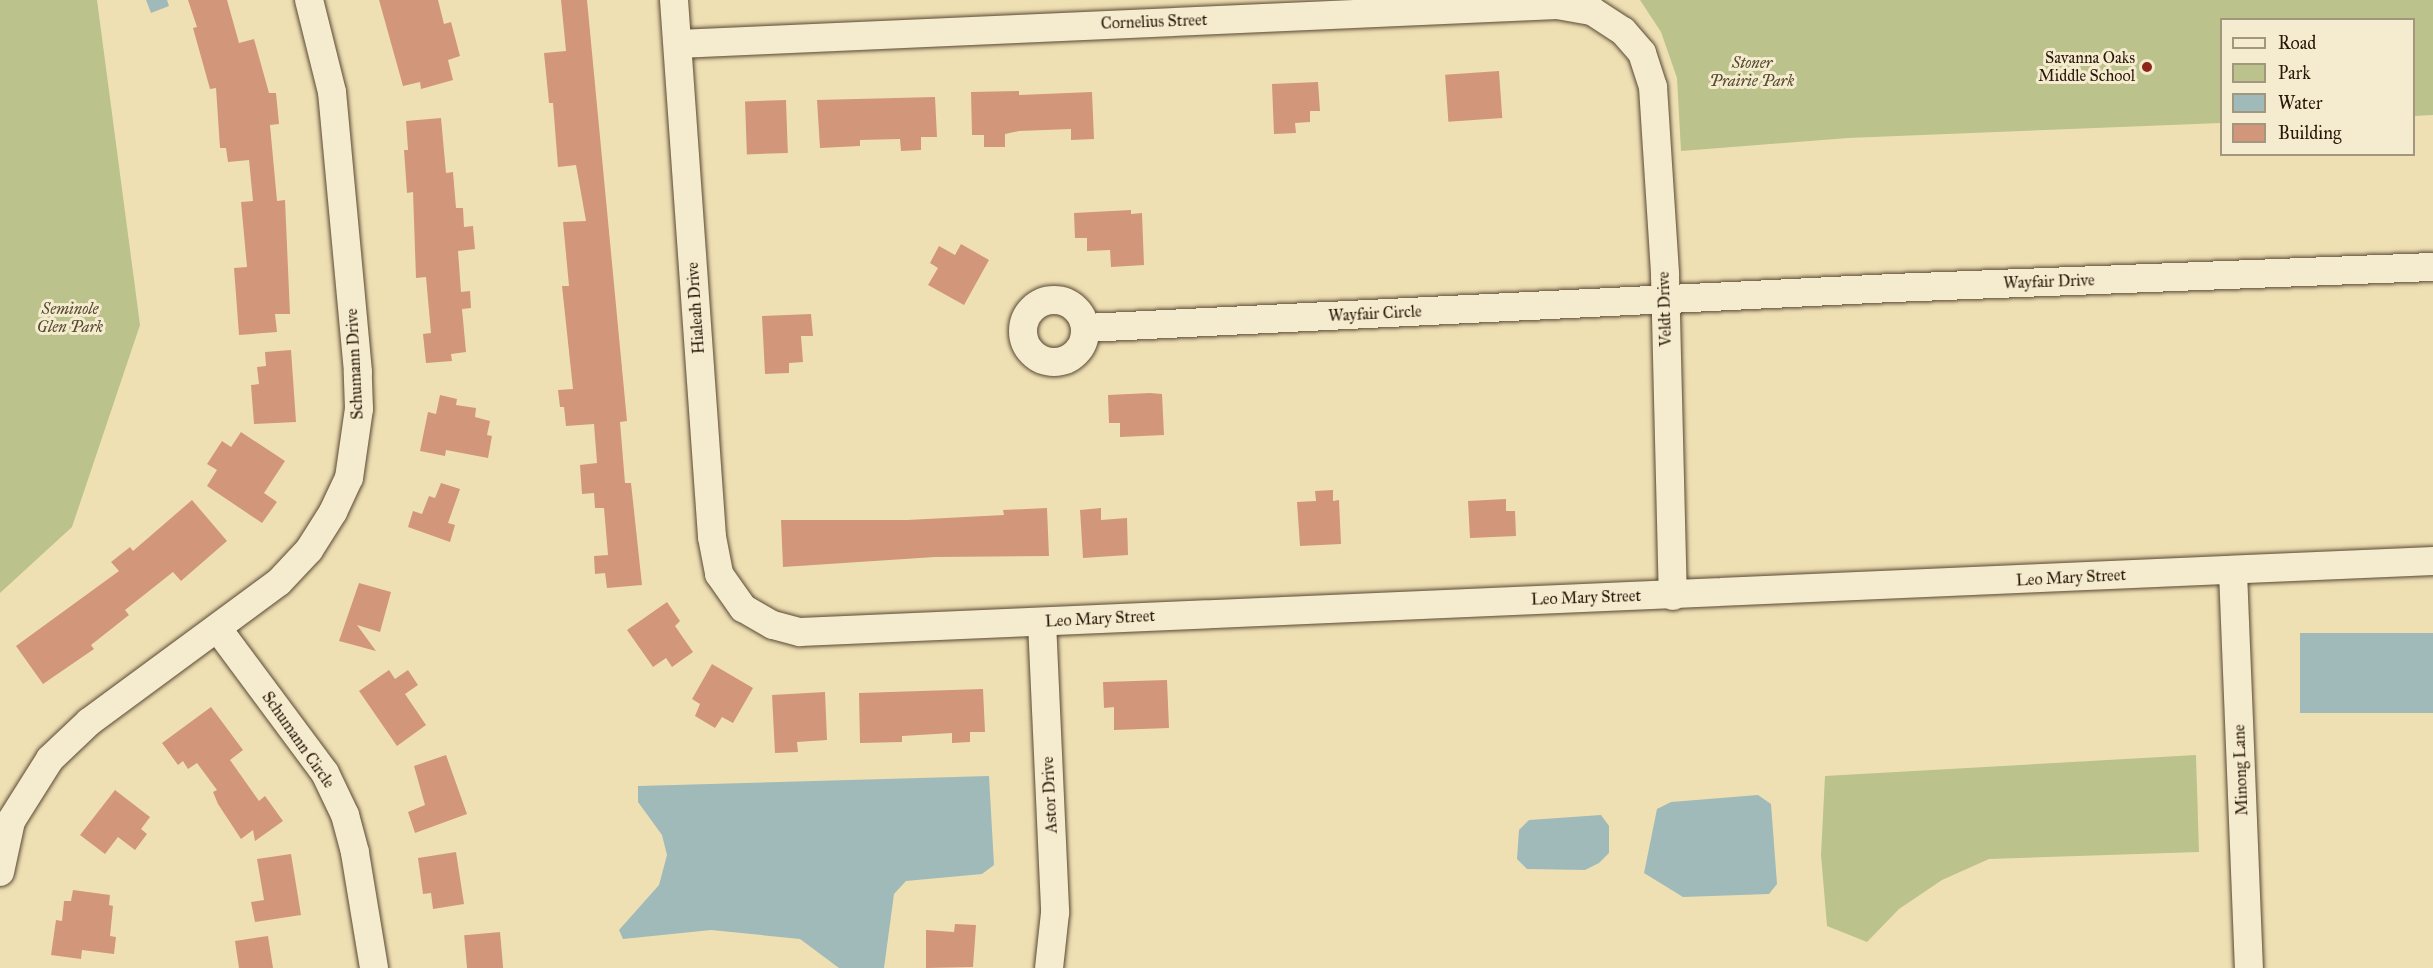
<!DOCTYPE html>
<html>
<head>
<meta charset="utf-8">
<style>
  body { margin:0 }
  #map { position:relative; width:2433px; height:968px; overflow:hidden; background:#efe0b4; font-family:"IM FELL Great Primer",serif }
  div>[style] { position:absolute }
  [style*='--x'] { left:calc(var(--x)*1px); top:calc(var(--y)*1px); width:calc(var(--w)*1px); rotate:calc(var(--a)*1deg) }
  .green>* { inset:0; background:#bbc28c }
  .water>* { inset:0; background:#9fbab8; transform-origin:0 0 }
  .building>* { inset:0; background:#d2967a; transform-origin:0 0 }
  .roads { filter:drop-shadow(0 0 2px #594933) drop-shadow(0 0 2px #594933) }
  .minor>* { height:28px; margin:-14px; padding:0 14px; transform-origin:14px; border-radius:14px; background:#f5ebce }
  .minor>.ring { margin:-14px; padding:0; box-sizing:content-box; background:none; border:28px solid #f5ebce; border-radius:50% }
  .dots>* { width:16px; height:16px; translate:-50% -50%; box-sizing:border-box; border:3px solid #f5ebce; border-radius:50% }
  span { translate:-50% -50%; white-space:nowrap; text-align:center; line-height:1.15; -webkit-text-stroke:6px #f5ebce; paint-order:stroke }
  .street-label { font-size:16px; color:#271708 }
  .poi-label { font-size:16px; color:#271708 }
  .right { translate:-100% -50%; text-align:right }
  .park-label { font-size:16px; color:#534a30; font-style:italic }
  .legend { position:absolute; left:2220px; top:18px; width:195px; height:138px; box-sizing:border-box; background:#f5ebce; border:2px solid #a3967f; margin:0; padding:8px 10px; list-style:none; font-size:18px; color:#271708 }
  .legend li { display:flex; align-items:center; gap:12px; height:30px }
  .legend b { width:30px; border:2px solid #a3967f }
</style>
</head>
<body>
<div id="map">
  <div class="green">
    <div style="clip-path:polygon(0 0,97px 0,140px 325px,72px 527px,0 593px)"></div>
    <div style="clip-path:polygon(1640px 0,2433px 0,2433px 115px,2414px 116px,2414px 20px,2222px 20px,2221px 123px,1848px 138px,1681px 151px,1677px 78px,1661px 32px)"></div>
    <div style="clip-path:polygon(2196px 755px,2199px 852px,1989px 859px,1942px 880px,1899px 909px,1867px 942px,1827px 926px,1821px 855px,1825px 776px)"></div>
  </div>
  <div class="water">
    <div style="clip-path:polygon(146px 0,167px 0,169px 6px,151px 13px)"></div>
    <div style="left:2433px;top:633px;width:80px;height:133px;rotate:90deg"></div>
    <div style="clip-path:polygon(989px 776px,994px 865px,982px 874px,906px 881px,894px 894px,884px 968px,839px 968px,800px 939px,711px 930px,623px 939px,619px 930px,659px 885px,667px 855px,662px 835px,638px 802px,638px 786px)"></div>
    <div style="clip-path:polygon(1758px 795px,1771px 804px,1777px 884px,1769px 894px,1683px 897px,1644px 873px,1657px 809px,1671px 802px)"></div>
    <div style="clip-path:polygon(1601px 815px,1609px 826px,1609px 853px,1599px 863px,1585px 870px,1527px 869px,1517px 859px,1519px 830px,1529px 820px)"></div>
  </div>
  <div class="building">
    <div style="clip-path:polygon(188px 0,227px 0,239px 43px,254px 39px,269px 93px,276px 93px,279px 124px,270px 125px,277px 201px,285px 200px,290px 314px,275px 314px,277px 332px,239px 335px,234px 268px,247px 267px,241px 202px,253px 201px,249px 160px,228px 162px,226px 148px,220px 148px,216px 88px,210px 89px,193px 28px,197px 27px)"></div>
    <div style="clip-path:polygon(379px 0,438px 0,444px 24px,451px 22px,460px 56px,448px 60px,453px 80px,421px 89px,420px 82px,403px 86px)"></div>
    <div style="clip-path:polygon(561px 0,587px 0,627px 421px,620px 422px,625px 483px,631px 483px,642px 585px,607px 588px,605px 573px,595px 574px,594px 556px,608px 555px,604px 508px,595px 508px,594px 493px,582px 494px,580px 465px,597px 463px,594px 424px,566px 426px,564px 407px,560px 407px,558px 390px,573px 389px,562px 286px,569px 286px,563px 222px,586px 221px,576px 165px,558px 167px,553px 103px,549px 103px,544px 53px,566px 51px)"></div>
    <div style="left:1499px;top:71px;width:47px;height:54px;rotate:86deg"></div>
    <div style="clip-path:polygon(1318px 82px,1320px 111px,1310px 111px,1310px 122px,1295px 123px,1296px 133px,1274px 134px,1272px 84px)"></div>
    <div style="clip-path:polygon(1019px 91px,1019px 95px,1092px 92px,1094px 139px,1071px 140px,1071px 129px,1019px 131px,1005px 134px,1005px 147px,984px 147px,984px 135px,972px 135px,971px 92px)"></div>
    <div style="clip-path:polygon(935px 97px,937px 137px,921px 137px,921px 150px,901px 151px,900px 139px,860px 140px,860px 146px,820px 148px,817px 100px)"></div>
    <div style="left:786px;top:100px;width:53px;height:41px;rotate:88deg"></div>
    <div style="clip-path:polygon(441px 118px,446px 173px,453px 172px,456px 208px,463px 208px,464px 227px,473px 226px,475px 249px,458px 251px,461px 292px,470px 291px,471px 308px,462px 309px,466px 352px,451px 354px,452px 361px,426px 363px,423px 334px,431px 333px,426px 277px,416px 278px,413px 192px,407px 193px,404px 150px,408px 150px,406px 121px)"></div>
    <div style="clip-path:polygon(1131px 210px,1131px 214px,1142px 213px,1144px 265px,1111px 267px,1110px 250px,1087px 251px,1087px 238px,1075px 238px,1074px 213px)"></div>
    <div style="clip-path:polygon(961px 244px,989px 260px,964px 305px,928px 285px,938px 268px,930px 263px,939px 246px,955px 255px)"></div>
    <div style="clip-path:polygon(811px 314px,813px 336px,801px 336px,803px 362px,789px 363px,789px 373px,765px 374px,762px 316px)"></div>
    <div style="clip-path:polygon(291px 350px,296px 422px,254px 424px,251px 385px,259px 384px,257px 367px,266px 366px,265px 352px)"></div>
    <div style="clip-path:polygon(1150px 393px,1162px 394px,1164px 435px,1120px 437px,1120px 423px,1109px 423px,1108px 395px)"></div>
    <div style="clip-path:polygon(440px 395px,457px 399px,456px 405px,476px 408px,475px 417px,490px 421px,487px 435px,492px 436px,488px 458px,446px 450px,445px 456px,420px 451px,428px 412px,436px 414px)"></div>
    <div style="clip-path:polygon(241px 432px,285px 461px,264px 493px,277px 502px,262px 523px,207px 486px,217px 470px,207px 464px,222px 441px,231px 447px)"></div>
    <div style="clip-path:polygon(441px 483px,460px 489px,448px 523px,455px 525px,450px 542px,408px 527px,413px 511px,422px 514px,429px 496px,435px 498px)"></div>
    <div style="clip-path:polygon(1333px 490px,1333px 501px,1339px 500px,1341px 544px,1300px 546px,1297px 502px,1316px 501px,1315px 491px)"></div>
    <div style="clip-path:polygon(1506px 499px,1506px 511px,1515px 511px,1516px 536px,1470px 538px,1468px 501px)"></div>
    <div style="clip-path:polygon(192px 500px,227px 541px,181px 581px,173px 572px,125px 610px,129px 615px,91px 645px,94px 649px,43px 684px,16px 646px,119px 571px,111px 562px,130px 547px,133px 551px)"></div>
    <div style="clip-path:polygon(1047px 508px,1049px 556px,935px 557px,783px 567px,781px 520px,907px 520px,1004px 515px,1003px 510px)"></div>
    <div style="clip-path:polygon(1101px 508px,1101px 520px,1127px 518px,1128px 555px,1083px 558px,1080px 510px)"></div>
    <div style="clip-path:polygon(359px 583px,391px 592px,380px 632px,357px 625px,376px 651px,339px 641px)"></div>
    <div style="clip-path:polygon(667px 602px,680px 621px,675px 626px,693px 652px,672px 667px,666px 658px,653px 667px,627px 630px)"></div>
    <div style="clip-path:polygon(712px 664px,753px 688px,733px 723px,722px 717px,715px 728px,695px 716px,700px 704px,692px 699px)"></div>
    <div style="clip-path:polygon(389px 670px,395px 679px,408px 670px,418px 685px,405px 694px,426px 725px,397px 746px,359px 691px)"></div>
    <div style="clip-path:polygon(1167px 680px,1169px 728px,1114px 730px,1114px 707px,1104px 708px,1103px 682px)"></div>
    <div style="clip-path:polygon(983px 689px,985px 732px,970px 732px,970px 742px,952px 743px,952px 733px,902px 736px,902px 742px,860px 743px,859px 693px)"></div>
    <div style="clip-path:polygon(825px 692px,827px 740px,797px 742px,798px 752px,775px 753px,772px 695px)"></div>
    <div style="clip-path:polygon(211px 707px,243px 750px,230px 760px,259px 801px,265px 796px,283px 821px,255px 841px,253px 830px,241px 839px,218px 804px,213px 792px,217px 790px,197px 763px,188px 769px,183px 761px,178px 765px,162px 743px)"></div>
    <div style="clip-path:polygon(446px 755px,467px 814px,415px 833px,408px 812px,425px 805px,414px 766px)"></div>
    <div style="clip-path:polygon(115px 790px,150px 817px,141px 829px,147px 834px,135px 850px,118px 837px,105px 854px,80px 835px)"></div>
    <div style="clip-path:polygon(456px 852px,464px 904px,433px 909px,431px 893px,423px 894px,418px 858px)"></div>
    <div style="clip-path:polygon(291px 854px,301px 915px,255px 922px,251px 902px,264px 900px,257px 859px)"></div>
    <div style="clip-path:polygon(73px 890px,110px 895px,109px 905px,113px 906px,110px 936px,116px 937px,114px 954px,82px 950px,81px 959px,51px 955px,56px 920px,62px 921px,64px 901px,71px 901px)"></div>
    <div style="clip-path:polygon(955px 924px,976px 925px,973px 967px,926px 968px,926px 930px,954px 932px)"></div>
    <div style="left:500px;top:932px;width:36px;height:36px;rotate:85deg"></div>
    <div style="clip-path:polygon(268px 936px,273px 968px,239px 968px,235px 941px)"></div>
  </div>
  <div class="roads">
    <div class="minor">
      <div style="--x:674;--y:0;--w:538;--a:85.95"></div>
      <div style="--x:712;--y:537;--w:38;--a:79"></div>
      <div style="--x:719;--y:574;--w:42;--a:54.8"></div>
      <div style="--x:743;--y:608;--w:34;--a:30"></div>
      <div style="--x:773;--y:625;--w:28;--a:15"></div>
      <div style="--x:800;--y:632;--w:1635;--a:-2.49"></div>
      <div style="--x:678;--y:44;--w:880;--a:-2.54"></div>
      <div style="--x:1557;--y:5;--w:36;--a:10"></div>
      <div style="--x:1592;--y:11;--w:37;--a:33"></div>
      <div style="--x:1623;--y:31;--w:29;--a:49"></div>
      <div style="--x:1642;--y:53;--w:36;--a:72"></div>
      <div style="--x:1653;--y:87;--w:188;--a:86.3"></div>
      <div style="--x:1665;--y:275;--w:321;--a:88.6"></div>
      <div class="ring" style="left:1023px;top:300px;width:34px;height:34px"></div>
      <div style="--x:1086;--y:328;--w:808;--a:-2.84"></div>
      <div style="--x:1893;--y:288;--w:540;--a:-2.23"></div>
      <div style="--x:2233;--y:572;--w:396;--a:87.7"></div>
      <div style="--x:1042;--y:622;--w:291;--a:87.4"></div>
      <div style="--x:1055;--y:913;--w:55;--a:96.2"></div>
      <div style="--x:218;--y:629;--w:179;--a:53.4"></div>
      <div style="--x:325;--y:773;--w:47;--a:64.5"></div>
      <div style="--x:345;--y:815;--w:39;--a:75"></div>
      <div style="--x:355;--y:853;--w:117;--a:80.6"></div>
      <div style="--x:0;--y:872;--w:52;--a:-77.8"></div>
      <div style="--x:11;--y:821;--w:73;--a:-57.8"></div>
      <div style="--x:50;--y:759;--w:54;--a:-43.5"></div>
      <div style="--x:89;--y:722;--w:236;--a:-36.4"></div>
      <div style="--x:279;--y:582;--w:44;--a:-46.8"></div>
      <div style="--x:309;--y:550;--w:45;--a:-57.7"></div>
      <div style="--x:333;--y:512;--w:38;--a:-65"></div>
      <div style="--x:349;--y:478;--w:70;--a:-81.8"></div>
      <div style="--x:359;--y:409;--w:37;--a:-92"></div>
      <div style="--x:358;--y:372;--w:281;--a:-95.3"></div>
      <div style="--x:332;--y:92;--w:95;--a:-104"></div>
    </div>
  </div>
  <div class="dots">
    <div style="left:2147px;top:67px;background:#8f2418"></div>
  </div>
  <div class="street-label">
    <span style="left:1154px;top:22px;rotate:-2deg">Cornelius Street</span>
    <span style="left:2049px;top:282px;rotate:-2deg">Wayfair Drive</span>
    <span style="left:696px;top:308px;rotate:-94deg">Hialeah Drive</span>
    <span style="left:1665px;top:309px;rotate:-92deg">Veldt Drive</span>
    <span style="left:1375px;top:314px;rotate:-3deg">Wayfair Circle</span>
    <span style="left:355px;top:364px;rotate:-93deg">Schumann Drive</span>
    <span style="left:2071px;top:578px;rotate:-3deg">Leo Mary Street</span>
    <span style="left:1586px;top:598px;rotate:-2deg">Leo Mary Street</span>
    <span style="left:1100px;top:619px;rotate:-3deg">Leo Mary Street</span>
    <span style="left:298px;top:740px;rotate:55deg">Schumann Circle</span>
    <span style="left:2241px;top:770px;rotate:-92deg">Minong Lane</span>
    <span style="left:1050px;top:795px;rotate:-93deg">Astor Drive</span>
  </div>
  <div class="poi-label">
    <span class="right" style="left:2135px;top:67px">Savanna Oaks<br>Middle School</span>
  </div>
  <div class="park-label">
    <span style="left:1752px;top:72px">Stoner<br>Prairie Park</span>
    <span style="left:70px;top:318px">Seminole<br>Glen Park</span>
  </div>
  <ul class="legend">
  <li><b style="height:8px;background:#f5ebce"></b>Road</li>
  <li><b style="height:16px;background:#bbc28c"></b>Park</li>
  <li><b style="height:16px;background:#9fbab8"></b>Water</li>
  <li><b style="height:16px;background:#d2967a"></b>Building</li>
  </ul>
</div>
</body>
</html>
